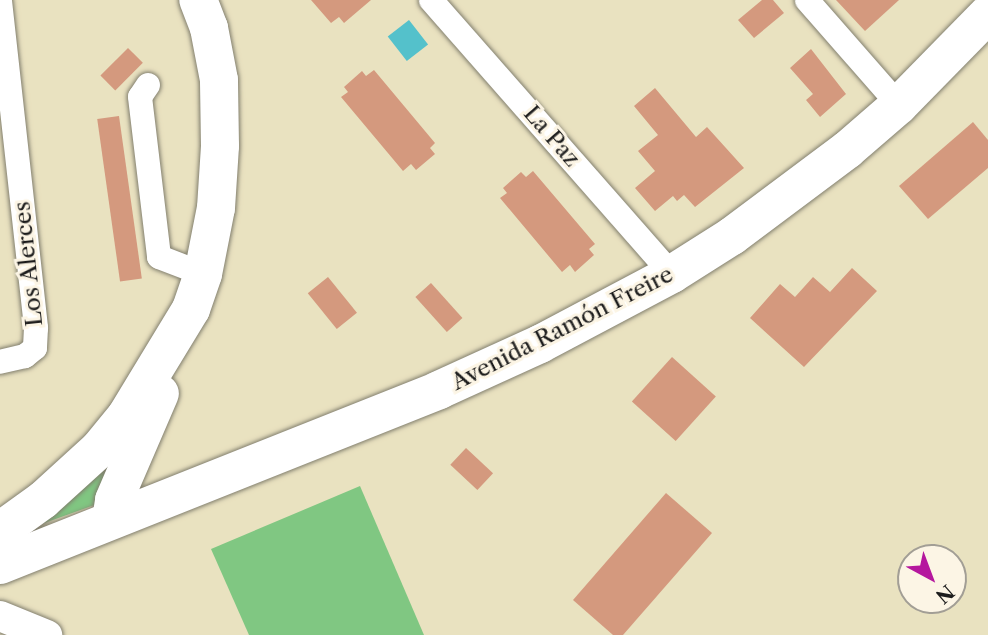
<!DOCTYPE html>
<html>
<head>
<meta charset="utf-8">
<style>
  body { margin:0 }
  #map { position:relative; width:988px; height:635px; overflow:hidden; background:#e9e2c0; font-family:"Libre Caslon Text",serif }
  div>[style] { position:absolute }
  [style*='--x'] { left:calc(var(--x)*1px); top:calc(var(--y)*1px); width:calc(var(--w)*1px); rotate:calc(var(--a)*1deg) }
  .green>* { inset:0; background:#80c782 }
  .water>* { inset:0; background:#54c1cb; transform-origin:0 0 }
  .building>* { inset:0; background:#d4997e; transform-origin:0 0 }
  .roads { filter:drop-shadow(0 0 2px #827f6e) drop-shadow(0 0 2px #827f6e) }
  .minor>* { height:24px; margin:-12px; padding:0 12px; transform-origin:12px; border-radius:12px; background:#fff }
  .tertiary>* { height:30px; margin:-15px; padding:0 15px; transform-origin:15px; border-radius:15px; background:#fff }
  .primary>* { height:38px; margin:-19px; padding:0 19px; transform-origin:19px; border-radius:19px; background:#fff }
  span { translate:-50% -50%; white-space:nowrap; text-align:center; line-height:1.15; -webkit-text-stroke:6px #fcf5e5; paint-order:stroke }
  .street-label { font-size:23px; color:#1c1c1c }
  .north { position:absolute; left:897px; top:544px; width:70px; height:70px; box-sizing:border-box; background:#fcf5e5; border:2px solid #a29e95; border-radius:50%; rotate:139deg; font-size:19px; font-weight:700; line-height:28px; text-align:center; color:#1c1c1c }
  .north::after { content:''; display:block; margin:auto; width:24px; height:32px; background:#b5179e; clip-path:polygon(50% 0,100% 100%,50% 72%,0 100%) }
</style>
</head>
<body>
<div id="map">
  <div class="green">
    <div style="clip-path:polygon(127px 440px,100px 503px,39px 525px)"></div>
    <div style="clip-path:polygon(360px 486px,424px 635px,249px 635px,211px 549px)"></div>
  </div>
  <div class="water">
    <div style="left:409px;top:20px;width:31px;height:27px;rotate:52deg"></div>
  </div>
  <div class="building">
    <div style="clip-path:polygon(311px 0,371px 0,344px 23px,339px 17px,331px 23px)"></div>
    <div style="clip-path:polygon(762px 0,773px 0,784px 13px,754px 38px,738px 20px)"></div>
    <div style="clip-path:polygon(836px 0,899px 0,865px 31px)"></div>
    <div style="left:128px;top:48px;width:21px;height:39px;rotate:45deg"></div>
    <div style="clip-path:polygon(811px 49px,846px 94px,820px 117px,806px 100px,813px 94px,790px 68px)"></div>
    <div style="clip-path:polygon(374px 70px,435px 143px,430px 148px,435px 154px,416px 170px,411px 164px,403px 171px,341px 97px,348px 92px,344px 87px,362px 71px,366px 76px)"></div>
    <div style="clip-path:polygon(655px 88px,696px 137px,707px 127px,744px 168px,695px 207px,684px 195px,677px 201px,673px 196px,655px 211px,635px 188px,655px 171px,638px 151px,658px 135px,634px 106px)"></div>
    <div style="left:119px;top:116px;width:164px;height:22px;rotate:82deg"></div>
    <div style="clip-path:polygon(973px 122px,988px 140px,988px 168px,928px 219px,899px 186px)"></div>
    <div style="clip-path:polygon(533px 171px,595px 244px,589px 249px,594px 255px,575px 272px,570px 265px,562px 272px,500px 198px,507px 193px,503px 188px,521px 172px,526px 177px)"></div>
    <div style="clip-path:polygon(852px 268px,877px 291px,804px 367px,750px 318px,780px 284px,795px 297px,813px 277px,830px 292px)"></div>
    <div style="left:328px;top:277px;width:46px;height:26px;rotate:51deg"></div>
    <div style="left:431px;top:283px;width:47px;height:21px;rotate:48deg"></div>
    <div style="left:672px;top:357px;width:59px;height:60px;rotate:42deg"></div>
    <div style="left:466px;top:448px;width:37px;height:23px;rotate:43deg"></div>
    <div style="clip-path:polygon(666px 493px,712px 533px,623px 635px,613px 635px,573px 600px)"></div>
  </div>
  <div class="roads">
    <div class="minor">
      <div style="--x:431;--y:0;--w:365;--a:48.7"></div>
      <div style="--x:807;--y:0;--w:140;--a:48.8"></div>
      <div style="--x:0;--y:1;--w:329;--a:83.7"></div>
      <div style="--x:36;--y:328;--w:20;--a:93"></div>
      <div style="--x:35;--y:348;--w:13;--a:141"></div>
      <div style="--x:25;--y:356;--w:26;--a:167"></div>
      <div style="--x:148;--y:85;--w:14;--a:124"></div>
      <div style="--x:140;--y:97;--w:161;--a:83.2"></div>
      <div style="--x:159;--y:257;--w:47;--a:21.1"></div>
    </div>
    <div class="tertiary">
      <div style="--x:0;--y:616;--w:51;--a:22"></div>
    </div>
    <div class="primary">
      <div style="--x:111;--y:520;--w:20;--a:-81"></div>
      <div style="--x:114;--y:500;--w:116;--a:-66.7"></div>
      <div style="--x:0;--y:531;--w:53;--a:-35.8"></div>
      <div style="--x:43;--y:500;--w:76;--a:-42.3"></div>
      <div style="--x:99;--y:449;--w:43;--a:-50.7"></div>
      <div style="--x:126;--y:416;--w:125;--a:-58.7"></div>
      <div style="--x:191;--y:309;--w:37;--a:-71"></div>
      <div style="--x:203;--y:274;--w:67;--a:-78.9"></div>
      <div style="--x:216;--y:208;--w:62;--a:-86.3"></div>
      <div style="--x:220;--y:146;--w:66;--a:-90.9"></div>
      <div style="--x:219;--y:80;--w:53;--a:-100.9"></div>
      <div style="--x:209;--y:28;--w:30;--a:-111"></div>
      <div style="--x:0;--y:565;--w:473;--a:-21.7"></div>
      <div style="--x:439;--y:390;--w:111;--a:-24.5"></div>
      <div style="--x:540;--y:344;--w:149;--a:-27.9"></div>
      <div style="--x:672;--y:274;--w:71;--a:-32.3"></div>
      <div style="--x:732;--y:236;--w:144;--a:-36.8"></div>
      <div style="--x:847;--y:150;--w:69;--a:-40.9"></div>
      <div style="--x:899;--y:105;--w:127;--a:-45.6"></div>
    </div>
  </div>
  <div class="street-label">
    <span style="left:552px;top:136px;rotate:49deg">La Paz</span>
    <span style="left:28px;top:264px;rotate:-96deg">Los Alerces</span>
    <span style="left:562px;top:328px;rotate:-27deg">Avenida Ramón Freire</span>
  </div>
  <div class="north">N</div>
</div>
</body>
</html>
